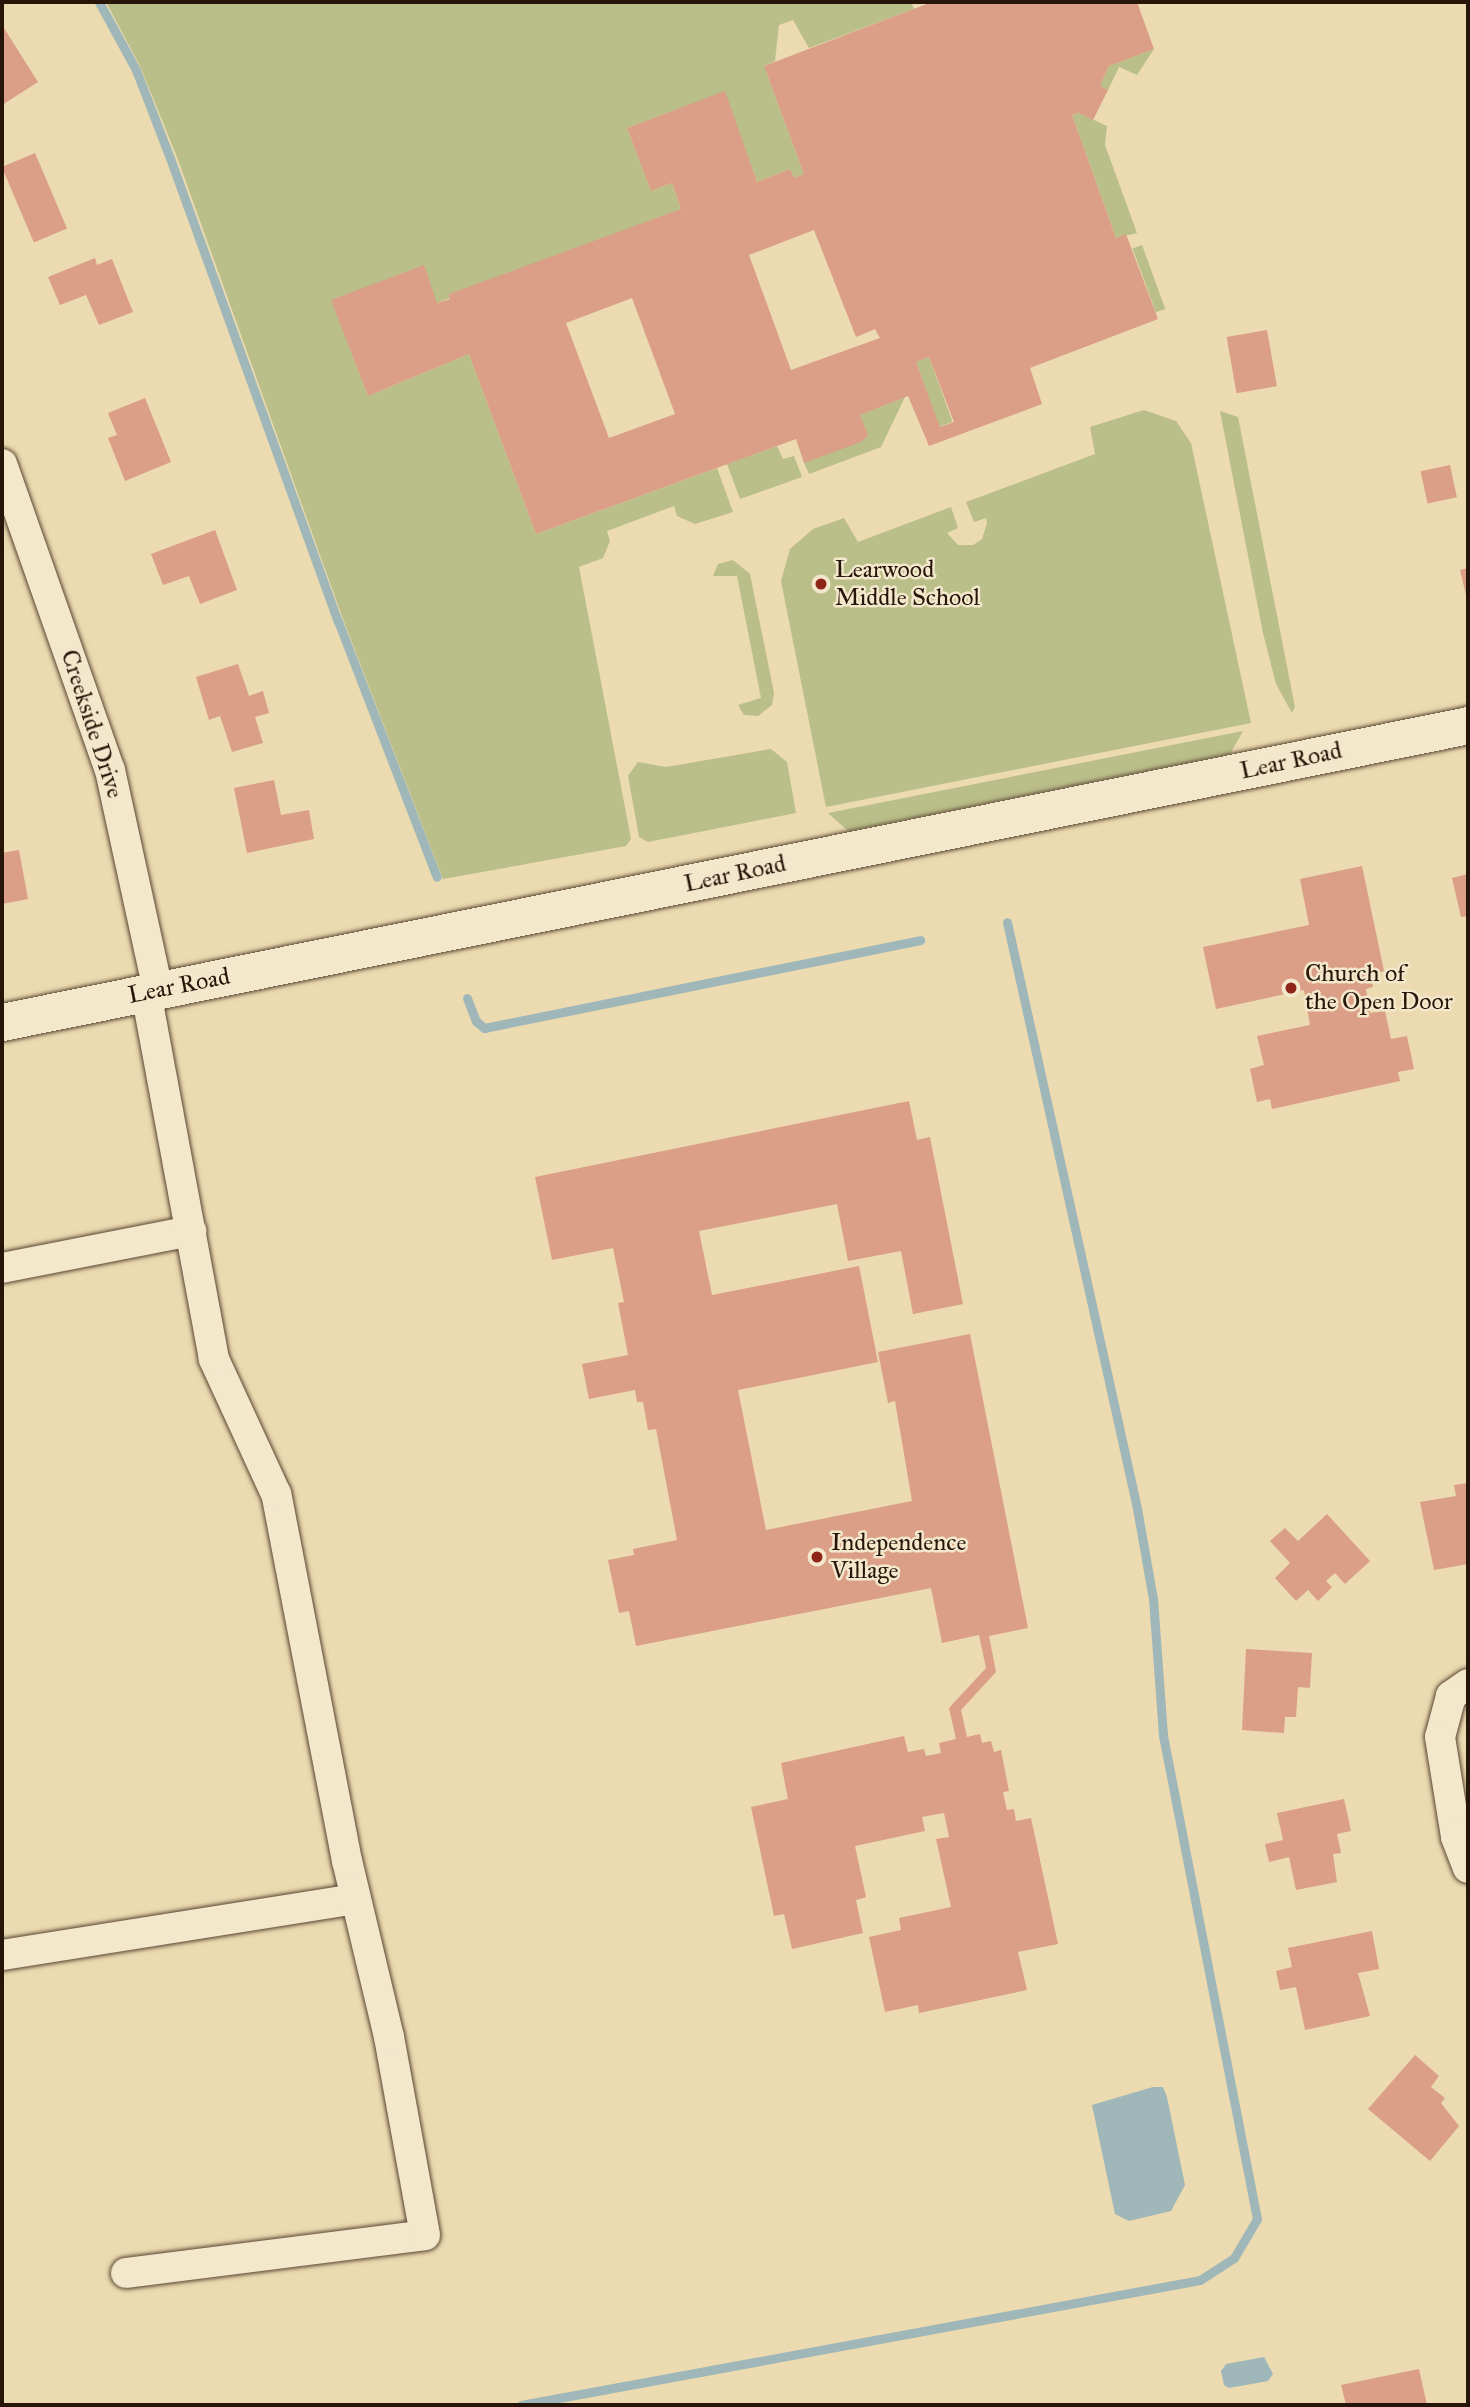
<!DOCTYPE html>
<html>
<head>
<meta charset="utf-8">
<style>
  body { margin:0 }
  #map { position:relative; width:1470px; height:2407px; overflow:hidden; background:#ecdab0; font-family:"IM FELL Great Primer",serif }
  div>[style] { position:absolute }
  [style*='--x'] { left:calc(var(--x)*1px); top:calc(var(--y)*1px); width:calc(var(--w)*1px); rotate:calc(var(--a)*1deg) }
  .green>* { inset:0; background:#babe89; transform-origin:0 0 }
  .water>* { inset:0; background:#9fb7b8 }
  .stream>* { height:9px; margin:-4.5px; padding:0 4.5px; transform-origin:4.5px; border-radius:4.5px; background:#9fb7b8 }
  .building>* { inset:0; background:#da9f86; transform-origin:0 0 }
  .roads { filter:drop-shadow(0 0 2px #594633) drop-shadow(0 0 2px #594633) }
  .minor>* { height:30px; margin:-15px; padding:0 15px; transform-origin:15px; border-radius:15px; background:#f3e7cc }
  .tertiary>* { height:37px; margin:-18.5px; padding:0 18.5px; transform-origin:18.5px; border-radius:18.5px; background:#f3e7cc }
  .dots>* { width:19px; height:19px; translate:-50% -50%; box-sizing:border-box; border:4px solid #f3e7cc; border-radius:50% }
  span { translate:-50% -50%; white-space:nowrap; text-align:center; line-height:1.15; -webkit-text-stroke:5px #f3e7cc; paint-order:stroke }
  .poi-label { font-size:24px; color:#281509 }
  .left { translate:0 -50%; text-align:left }
  .street-label { font-size:24px; color:#281509 }
  .frame { position:absolute; inset:0; border:4px solid #281509; pointer-events:none }
</style>
</head>
<body>
<div id="map">
  <div class="green">
    <div style="clip-path:polygon(106px 2px,911px 2px,914px 9px,809px 48px,793px 20px,779px 25px,775px 61px,764px 66px,804px 174px,794px 178px,790px 169px,757px 182px,724px 92px,627px 128px,651px 191px,672px 183px,681px 209px,437px 303px,332px 300px,368px 396px,469px 354px,536px 534px,717px 468px,733px 512px,695px 524px,677px 516px,674px 506px,607px 531px,610px 541px,603px 558px,579px 567px,631px 839px,626px 846px,443px 879px,343px 619px,177px 157px,140px 66px)"></div>
    <div style="clip-path:polygon(1154px 49px,1137px 75px,1119px 67px,1108px 90px,1100px 86px,1109px 66px)"></div>
    <div style="clip-path:polygon(1079px 113px,1107px 126px,1105px 145px,1137px 233px,1116px 238px,1072px 115px)"></div>
    <div style="left:1142px;top:245px;width:68px;height:10px;rotate:70deg"></div>
    <div style="left:929px;top:357px;width:69px;height:14px;rotate:70deg"></div>
    <div style="clip-path:polygon(905px 397px,881px 447px,809px 474px,804px 463px,867px 434px,860px 415px)"></div>
    <div style="clip-path:polygon(1144px 410px,1176px 421px,1191px 443px,1251px 723px,826px 807px,781px 581px,790px 549px,813px 529px,844px 518px,858px 542px,951px 507px,958px 528px,947px 533px,958px 545px,973px 545px,982px 539px,987px 523px,986px 518px,974px 522px,966px 502px,1095px 454px,1090px 427px)"></div>
    <div style="clip-path:polygon(1220px 411px,1238px 417px,1295px 707px,1292px 713px,1276px 684px,1263px 633px)"></div>
    <div style="clip-path:polygon(777px 446px,783px 459px,794px 456px,802px 477px,740px 499px,727px 464px)"></div>
    <div style="clip-path:polygon(733px 560px,750px 574px,774px 693px,772px 705px,758px 716px,744px 715px,738px 705px,761px 698px,737px 576px,713px 576px,718px 564px)"></div>
    <div style="clip-path:polygon(1243px 731px,1230px 754px,848px 831px,828px 813px)"></div>
    <div style="clip-path:polygon(771px 749px,787px 762px,796px 813px,648px 842px,639px 837px,628px 776px,638px 762px,666px 767px)"></div>
  </div>
  <div class="water">
    <div style="clip-path:polygon(1153px 2087px,1163px 2087px,1167px 2097px,1185px 2185px,1171px 2211px,1129px 2221px,1115px 2214px,1092px 2105px)"></div>
    <div style="clip-path:polygon(1264px 2357px,1273px 2374px,1268px 2381px,1229px 2388px,1224px 2385px,1221px 2371px,1226px 2364px)"></div>
  </div>
  <div class="stream">
    <div style="--x:99;--y:2;--w:77;--a:61.4"></div>
    <div style="--x:136;--y:70;--w:94;--a:68.9"></div>
    <div style="--x:170;--y:158;--w:493;--a:70.1"></div>
    <div style="--x:338;--y:621;--w:274;--a:68.9"></div>
    <div style="--x:467;--y:998;--w:25;--a:69"></div>
    <div style="--x:476;--y:1021;--w:11;--a:41"></div>
    <div style="--x:484;--y:1028;--w:445;--a:-11.4"></div>
    <div style="--x:521;--y:2405;--w:690;--a:-10.43"></div>
    <div style="--x:1200;--y:2280;--w:40;--a:-32.9"></div>
    <div style="--x:1234;--y:2258;--w:45;--a:-59.5"></div>
    <div style="--x:1257;--y:2219;--w:493;--a:-101"></div>
    <div style="--x:1163;--y:1735;--w:136;--a:-94.2"></div>
    <div style="--x:1153;--y:1599;--w:92;--a:-100"></div>
    <div style="--x:1137;--y:1508;--w:600;--a:-102.51"></div>
  </div>
  <div class="building">
    <div style="clip-path:polygon(evenodd,932px 2px,1137px 2px,1154px 49px,1109px 66px,1100px 86px,1108px 90px,1093px 120px,1079px 113px,1072px 115px,1116px 238px,1126px 234px,1158px 319px,1030px 368px,1042px 404px,929px 446px,908px 396px,860px 415px,868px 435px,861px 442px,804px 463px,796px 439px,536px 534px,469px 354px,368px 396px,331px 300px,424px 265px,437px 303px,450px 299px,449px 294px,681px 209px,672px 183px,651px 191px,627px 128px,725px 91px,757px 182px,790px 169px,794px 178px,804px 174px,764px 66px,932px 2px,814px 230px,856px 337px,875px 329px,880px 338px,791px 370px,749px 255px,814px 230px,932px 2px,632px 298px,675px 414px,609px 438px,566px 323px,632px 298px,932px 2px,929px 357px,954px 422px,940px 427px,916px 362px,929px 357px)"></div>
    <div style="clip-path:polygon(2px 25px,38px 82px,2px 105px)"></div>
    <div style="left:35px;top:153px;width:82px;height:36px;rotate:67deg"></div>
    <div style="clip-path:polygon(95px 258px,97px 265px,112px 259px,133px 312px,99px 325px,86px 295px,60px 305px,48px 277px)"></div>
    <div style="left:1267px;top:330px;width:57px;height:41px;rotate:80deg"></div>
    <div style="clip-path:polygon(145px 398px,171px 462px,125px 481px,108px 438px,117px 435px,108px 413px)"></div>
    <div style="left:1450px;top:465px;width:33px;height:30px;rotate:78deg"></div>
    <div style="clip-path:polygon(215px 530px,237px 590px,200px 604px,189px 576px,163px 585px,151px 554px)"></div>
    <div style="clip-path:polygon(1468px 568px,1468px 594px,1466px 595px,1460px 570px)"></div>
    <div style="clip-path:polygon(238px 664px,249px 696px,263px 691px,269px 713px,255px 717px,263px 743px,232px 752px,220px 716px,209px 720px,196px 677px)"></div>
    <div style="clip-path:polygon(274px 780px,281px 815px,309px 810px,314px 839px,247px 853px,234px 788px)"></div>
    <div style="clip-path:polygon(19px 850px,28px 899px,2px 904px,2px 853px)"></div>
    <div style="clip-path:polygon(1362px 866px,1384px 971px,1371px 975px,1373px 987px,1366px 989px,1370px 1013px,1385px 1011px,1391px 1039px,1407px 1036px,1414px 1069px,1398px 1072px,1400px 1081px,1272px 1109px,1270px 1099px,1257px 1102px,1250px 1069px,1264px 1065px,1257px 1036px,1310px 1025px,1304px 990px,1216px 1009px,1203px 947px,1309px 925px,1300px 879px)"></div>
    <div style="clip-path:polygon(1468px 874px,1468px 916px,1461px 917px,1452px 878px)"></div>
    <div style="clip-path:polygon(909px 1101px,917px 1140px,930px 1137px,963px 1304px,913px 1314px,901px 1251px,848px 1261px,837px 1204px,699px 1231px,712px 1295px,859px 1266px,878px 1362px,738px 1390px,766px 1530px,912px 1501px,895px 1401px,888px 1403px,878px 1352px,970px 1334px,1028px 1628px,989px 1636px,996px 1672px,961px 1710px,967px 1737px,980px 1734px,982px 1743px,991px 1741px,994px 1752px,1001px 1750px,1009px 1791px,1003px 1792px,1007px 1810px,1014px 1809px,1016px 1821px,1031px 1818px,1058px 1944px,1018px 1952px,1027px 1990px,919px 2013px,918px 2005px,885px 2012px,869px 1937px,901px 1930px,899px 1918px,951px 1907px,936px 1839px,949px 1837px,944px 1813px,922px 1817px,925px 1831px,855px 1846px,866px 1897px,856px 1900px,863px 1933px,792px 1949px,784px 1914px,774px 1916px,751px 1807px,788px 1799px,781px 1763px,904px 1736px,908px 1752px,924px 1749px,926px 1756px,941px 1753px,939px 1743px,956px 1739px,949px 1708px,986px 1668px,979px 1635px,942px 1643px,931px 1588px,636px 1646px,629px 1611px,619px 1613px,608px 1560px,634px 1555px,633px 1549px,677px 1540px,656px 1429px,648px 1430px,643px 1402px,637px 1402px,635px 1390px,589px 1399px,582px 1364px,628px 1355px,618px 1303px,624px 1302px,613px 1248px,552px 1260px,535px 1177px)"></div>
    <div style="clip-path:polygon(1468px 1483px,1468px 1564px,1434px 1570px,1420px 1502px,1456px 1496px,1454px 1485px)"></div>
    <div style="clip-path:polygon(1327px 1514px,1370px 1561px,1345px 1584px,1335px 1573px,1326px 1581px,1332px 1587px,1318px 1601px,1308px 1590px,1296px 1601px,1275px 1578px,1290px 1563px,1270px 1541px,1285px 1528px,1298px 1541px)"></div>
    <div style="clip-path:polygon(1246px 1649px,1312px 1653px,1310px 1688px,1298px 1687px,1296px 1717px,1285px 1717px,1284px 1733px,1242px 1730px)"></div>
    <div style="clip-path:polygon(1344px 1799px,1351px 1831px,1337px 1834px,1341px 1853px,1333px 1854px,1337px 1882px,1296px 1890px,1289px 1857px,1269px 1862px,1265px 1844px,1283px 1840px,1277px 1813px)"></div>
    <div style="clip-path:polygon(1372px 1931px,1379px 1969px,1358px 1973px,1370px 2016px,1305px 2030px,1296px 1987px,1280px 1990px,1276px 1971px,1292px 1967px,1288px 1948px)"></div>
    <div style="clip-path:polygon(1415px 2055px,1439px 2076px,1431px 2087px,1445px 2098px,1441px 2103px,1459px 2126px,1430px 2161px,1368px 2109px)"></div>
    <div style="clip-path:polygon(1419px 2369px,1427px 2405px,1346px 2405px,1341px 2385px)"></div>
  </div>
  <div class="roads">
    <div class="minor">
      <div style="--x:2;--y:464;--w:324;--a:70.6"></div>
      <div style="--x:110;--y:770;--w:226;--a:77.7"></div>
      <div style="--x:2;--y:1268;--w:193;--a:-11.1"></div>
      <div style="--x:1468;--y:1684;--w:21;--a:145"></div>
      <div style="--x:1451;--y:1696;--w:42;--a:105"></div>
      <div style="--x:1440;--y:1737;--w:101;--a:80.9"></div>
      <div style="--x:1456;--y:1837;--w:33;--a:69"></div>
      <div style="--x:2;--y:1955;--w:358;--a:-9"></div>
      <div style="--x:126;--y:2273;--w:301;--a:-7.2"></div>
      <div style="--x:425;--y:2235;--w:201;--a:-100.3"></div>
      <div style="--x:389;--y:2037;--w:181;--a:-103.4"></div>
      <div style="--x:347;--y:1861;--w:374;--a:-100.9"></div>
      <div style="--x:276;--y:1494;--w:149;--a:-114.7"></div>
      <div style="--x:214;--y:1359;--w:372;--a:-100.5"></div>
    </div>
    <div class="tertiary">
      <div style="--x:2;--y:1022;--w:1496;--a:-11.45"></div>
    </div>
  </div>
  <div class="dots">
    <div style="left:821px;top:584px;background:#8f2418"></div>
    <div style="left:1291px;top:988px;background:#8f2418"></div>
    <div style="left:817px;top:1557px;background:#8f2418"></div>
  </div>
  <div class="poi-label">
    <span class="left" style="left:835px;top:584px">Learwood<br>Middle School</span>
    <span class="left" style="left:1305px;top:988px">Church of<br>the Open Door</span>
    <span class="left" style="left:831px;top:1557px">Independence<br>Village</span>
  </div>
  <div class="street-label">
    <span style="left:92px;top:724px;rotate:72deg">Creekside Drive</span>
    <span style="left:1291px;top:761px;rotate:-12deg">Lear Road</span>
    <span style="left:735px;top:874px;rotate:-12deg">Lear Road</span>
    <span style="left:179px;top:986px;rotate:-11deg">Lear Road</span>
  </div>
  <div class="frame"></div>
</div>
</body>
</html>
